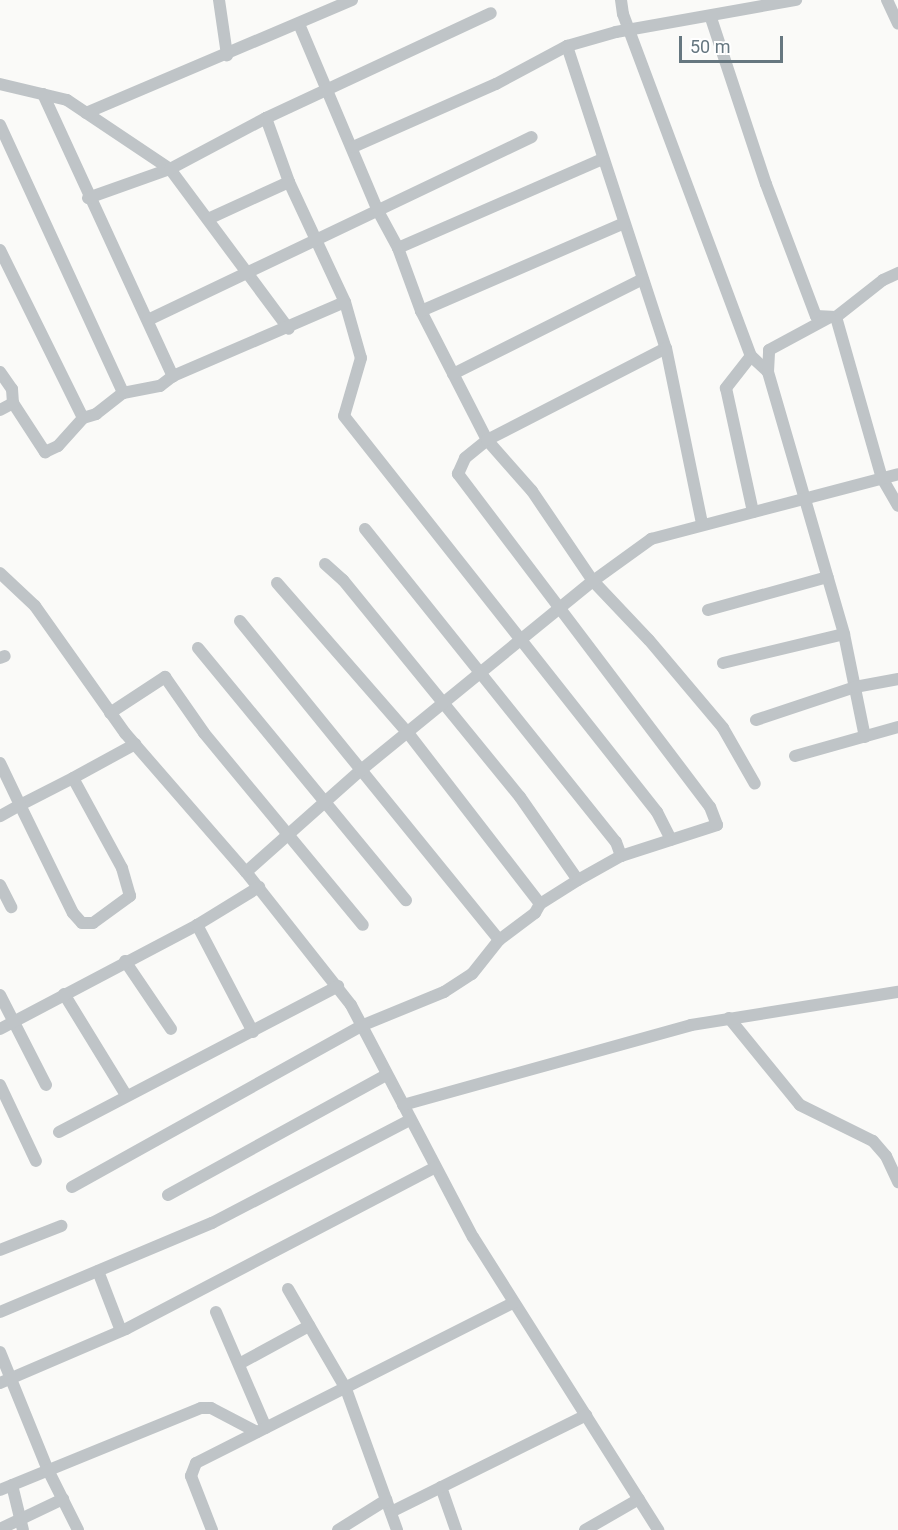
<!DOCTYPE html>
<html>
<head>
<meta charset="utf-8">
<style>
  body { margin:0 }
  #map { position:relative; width:898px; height:1530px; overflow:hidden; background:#fafaf8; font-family:Roboto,sans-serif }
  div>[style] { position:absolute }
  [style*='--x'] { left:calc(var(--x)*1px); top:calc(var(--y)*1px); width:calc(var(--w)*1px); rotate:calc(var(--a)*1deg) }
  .street>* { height:12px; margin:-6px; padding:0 6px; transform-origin:6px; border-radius:6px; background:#bfc4c7 }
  span { translate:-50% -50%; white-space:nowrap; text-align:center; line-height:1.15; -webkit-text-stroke:6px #fff; paint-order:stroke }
  .scale { position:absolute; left:679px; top:36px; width:104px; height:27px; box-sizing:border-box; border:3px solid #667780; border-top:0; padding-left:8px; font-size:18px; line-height:21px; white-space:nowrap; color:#667780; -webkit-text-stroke:4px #fff; paint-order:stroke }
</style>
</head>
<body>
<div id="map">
  <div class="street">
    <div style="--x:219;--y:0;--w:56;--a:81.7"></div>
    <div style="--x:621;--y:0;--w:14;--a:82"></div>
    <div style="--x:623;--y:14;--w:365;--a:69.5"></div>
    <div style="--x:751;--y:356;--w:23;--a:43"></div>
    <div style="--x:768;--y:372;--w:273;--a:73.8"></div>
    <div style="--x:844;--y:634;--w:105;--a:78.5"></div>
    <div style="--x:887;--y:0;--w:26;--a:65"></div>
    <div style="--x:711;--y:18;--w:175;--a:71.7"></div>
    <div style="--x:766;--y:184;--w:141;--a:69.3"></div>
    <div style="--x:816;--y:316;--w:20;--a:3"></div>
    <div style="--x:836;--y:317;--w:60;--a:-38.2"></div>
    <div style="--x:883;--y:280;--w:17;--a:-25"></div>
    <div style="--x:299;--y:24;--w:203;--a:67.1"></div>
    <div style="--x:378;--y:211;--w:42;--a:61.6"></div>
    <div style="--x:398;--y:248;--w:67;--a:69.9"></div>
    <div style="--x:421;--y:311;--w:145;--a:62.9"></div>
    <div style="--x:487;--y:440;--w:68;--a:48.6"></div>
    <div style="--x:532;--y:491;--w:109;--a:55.9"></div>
    <div style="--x:593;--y:581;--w:81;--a:46.5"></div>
    <div style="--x:649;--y:640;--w:115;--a:49.9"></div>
    <div style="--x:723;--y:728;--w:64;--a:60.3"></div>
    <div style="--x:567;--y:46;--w:318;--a:71.9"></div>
    <div style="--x:0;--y:84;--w:69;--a:13.4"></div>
    <div style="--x:67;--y:100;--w:124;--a:33.8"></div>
    <div style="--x:170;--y:169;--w:199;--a:53.4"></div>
    <div style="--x:43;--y:94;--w:311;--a:65.3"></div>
    <div style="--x:86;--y:113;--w:289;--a:-23"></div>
    <div style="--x:266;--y:118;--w:68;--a:70.2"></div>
    <div style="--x:289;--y:182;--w:132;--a:65"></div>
    <div style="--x:0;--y:125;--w:295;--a:65.3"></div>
    <div style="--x:353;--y:147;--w:156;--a:-23.8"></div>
    <div style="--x:496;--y:84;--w:81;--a:-28.2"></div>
    <div style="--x:567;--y:46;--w:51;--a:-15.9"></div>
    <div style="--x:616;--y:32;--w:183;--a:-10.1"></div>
    <div style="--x:88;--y:198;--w:87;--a:-19.5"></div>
    <div style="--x:170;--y:169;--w:109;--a:-28"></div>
    <div style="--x:266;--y:118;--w:248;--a:-25"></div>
    <div style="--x:208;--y:219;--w:89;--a:-24.6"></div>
    <div style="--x:398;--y:248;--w:223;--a:-23.5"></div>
    <div style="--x:0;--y:250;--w:187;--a:63.7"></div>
    <div style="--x:421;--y:311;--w:221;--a:-23.4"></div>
    <div style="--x:836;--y:317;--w:167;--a:74.1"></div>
    <div style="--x:882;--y:478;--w:32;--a:60"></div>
    <div style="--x:148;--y:320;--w:425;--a:-25.5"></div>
    <div style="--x:751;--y:356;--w:41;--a:128"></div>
    <div style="--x:726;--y:388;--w:127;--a:77.7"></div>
    <div style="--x:0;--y:372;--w:21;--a:55"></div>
    <div style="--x:12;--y:389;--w:14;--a:86"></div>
    <div style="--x:13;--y:403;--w:59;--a:56.9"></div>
    <div style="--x:45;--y:452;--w:14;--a:-25"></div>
    <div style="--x:58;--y:446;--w:38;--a:-48"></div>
    <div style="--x:83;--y:418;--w:14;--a:-17"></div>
    <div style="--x:96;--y:414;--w:34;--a:-38"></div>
    <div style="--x:123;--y:393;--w:38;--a:-11"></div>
    <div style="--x:160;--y:386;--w:16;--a:-38"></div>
    <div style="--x:173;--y:376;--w:187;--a:-23.3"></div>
    <div style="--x:345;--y:302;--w:58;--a:74.1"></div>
    <div style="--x:361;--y:358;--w:60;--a:106.3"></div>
    <div style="--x:344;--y:416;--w:505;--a:51.68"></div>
    <div style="--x:657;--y:812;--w:31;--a:63"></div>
    <div style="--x:768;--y:372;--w:22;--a:-87"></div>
    <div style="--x:769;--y:350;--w:69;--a:-28.4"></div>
    <div style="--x:453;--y:374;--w:212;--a:-26.6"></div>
    <div style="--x:0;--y:410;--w:15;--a:-28"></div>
    <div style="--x:365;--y:529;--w:401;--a:51.3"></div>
    <div style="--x:616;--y:842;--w:15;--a:70"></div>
    <div style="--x:325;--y:564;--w:24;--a:42"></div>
    <div style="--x:343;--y:580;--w:280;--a:50.8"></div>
    <div style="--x:520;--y:797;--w:101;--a:55.1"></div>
    <div style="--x:0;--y:573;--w:48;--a:43.3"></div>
    <div style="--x:35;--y:606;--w:156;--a:54.7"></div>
    <div style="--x:125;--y:733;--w:184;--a:49"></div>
    <div style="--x:246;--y:872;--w:169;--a:51.7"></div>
    <div style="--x:351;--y:1005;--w:262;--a:62.3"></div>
    <div style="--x:473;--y:1237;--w:347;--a:57.7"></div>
    <div style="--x:277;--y:583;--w:199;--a:48.9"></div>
    <div style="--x:408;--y:733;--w:216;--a:52.3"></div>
    <div style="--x:708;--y:610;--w:124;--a:-15.4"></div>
    <div style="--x:240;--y:621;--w:411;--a:50.9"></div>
    <div style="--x:198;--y:648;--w:327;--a:50.5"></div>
    <div style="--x:0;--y:658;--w:5;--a:-22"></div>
    <div style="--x:723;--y:663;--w:124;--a:-13.5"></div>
    <div style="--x:110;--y:713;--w:66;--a:-33.2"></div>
    <div style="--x:165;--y:677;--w:68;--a:55.1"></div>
    <div style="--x:204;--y:733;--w:249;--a:50.4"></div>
    <div style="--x:756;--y:720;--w:104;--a:-18.4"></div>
    <div style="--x:855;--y:687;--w:44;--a:-10.5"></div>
    <div style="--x:795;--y:756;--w:107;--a:-15.7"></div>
    <div style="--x:0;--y:763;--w:47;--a:64.5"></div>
    <div style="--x:20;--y:805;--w:120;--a:63.9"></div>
    <div style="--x:73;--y:913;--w:13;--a:48"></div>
    <div style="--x:82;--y:923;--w:11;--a:0"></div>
    <div style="--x:93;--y:923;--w:46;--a:-36.1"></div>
    <div style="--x:130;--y:896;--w:29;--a:-106"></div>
    <div style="--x:122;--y:868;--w:102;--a:-118.6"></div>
    <div style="--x:73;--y:778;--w:59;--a:153"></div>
    <div style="--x:20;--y:805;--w:23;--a:151"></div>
    <div style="--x:73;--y:778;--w:71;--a:-28.7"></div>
    <div style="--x:246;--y:872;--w:154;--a:-41.6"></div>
    <div style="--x:361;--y:770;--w:299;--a:-39.2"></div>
    <div style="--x:593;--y:581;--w:72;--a:-35.9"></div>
    <div style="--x:651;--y:539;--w:255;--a:-14.7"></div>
    <div style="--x:0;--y:885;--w:25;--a:63"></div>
    <div style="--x:125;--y:961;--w:82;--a:55.9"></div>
    <div style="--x:64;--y:994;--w:119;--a:58.5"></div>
    <div style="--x:0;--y:995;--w:101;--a:62.9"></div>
    <div style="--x:729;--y:1018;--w:112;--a:50.8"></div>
    <div style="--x:800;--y:1105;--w:81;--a:26.3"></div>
    <div style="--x:873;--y:1141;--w:20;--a:49"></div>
    <div style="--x:886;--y:1156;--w:29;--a:65"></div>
    <div style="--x:0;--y:1029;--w:223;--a:-27.8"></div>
    <div style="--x:253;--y:1032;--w:121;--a:-117.6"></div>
    <div style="--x:197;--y:925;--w:73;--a:-31.5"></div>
    <div style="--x:0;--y:1085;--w:84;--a:64.7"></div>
    <div style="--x:403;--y:1105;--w:299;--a:-15.5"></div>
    <div style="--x:691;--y:1025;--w:210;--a:-9.1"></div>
    <div style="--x:59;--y:1132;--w:315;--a:-27.6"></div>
    <div style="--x:72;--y:1187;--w:331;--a:-29.1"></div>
    <div style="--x:361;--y:1026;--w:90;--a:-22.3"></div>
    <div style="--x:444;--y:992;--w:33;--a:-33"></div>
    <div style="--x:472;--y:974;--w:43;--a:-51.5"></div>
    <div style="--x:499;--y:940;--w:45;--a:-36.9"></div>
    <div style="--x:535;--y:913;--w:10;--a:-61"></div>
    <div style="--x:540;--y:904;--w:45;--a:-32.3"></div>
    <div style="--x:578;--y:880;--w:49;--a:-29.2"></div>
    <div style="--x:621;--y:856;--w:101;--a:-17.9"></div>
    <div style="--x:717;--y:825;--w:19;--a:-111"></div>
    <div style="--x:710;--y:807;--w:418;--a:-127.1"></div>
    <div style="--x:458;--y:474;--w:17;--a:-66"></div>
    <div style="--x:465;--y:458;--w:28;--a:-39"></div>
    <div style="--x:487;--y:440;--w:201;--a:-27.2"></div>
    <div style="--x:666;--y:348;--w:180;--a:78.4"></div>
    <div style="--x:168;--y:1195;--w:249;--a:-28.8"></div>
    <div style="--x:0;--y:1250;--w:66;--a:-21.5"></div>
    <div style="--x:98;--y:1271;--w:64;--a:69"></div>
    <div style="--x:288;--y:1289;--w:116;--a:59.9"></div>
    <div style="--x:346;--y:1389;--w:150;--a:70.1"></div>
    <div style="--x:0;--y:1312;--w:230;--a:-22.8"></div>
    <div style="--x:212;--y:1223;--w:223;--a:-27.5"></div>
    <div style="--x:216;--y:1312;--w:126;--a:66.7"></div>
    <div style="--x:0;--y:1352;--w:127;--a:67.9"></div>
    <div style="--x:48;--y:1470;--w:67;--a:63.4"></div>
    <div style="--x:239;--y:1364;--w:80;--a:-28.5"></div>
    <div style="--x:0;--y:1383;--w:137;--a:-23.2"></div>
    <div style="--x:126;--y:1329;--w:348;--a:-27.6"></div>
    <div style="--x:12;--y:1485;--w:46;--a:76.3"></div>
    <div style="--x:441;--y:1487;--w:46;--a:70.8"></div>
    <div style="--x:0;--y:1490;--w:217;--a:-22.2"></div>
    <div style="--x:201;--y:1408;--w:10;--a:0"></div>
    <div style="--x:211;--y:1408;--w:52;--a:27.6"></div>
    <div style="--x:391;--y:1512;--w:218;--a:-26.4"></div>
    <div style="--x:0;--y:1529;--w:70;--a:-25.5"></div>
    <div style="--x:212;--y:1530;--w:58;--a:-111.3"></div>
    <div style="--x:191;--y:1476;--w:14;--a:-69"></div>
    <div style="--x:196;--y:1463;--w:355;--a:-26.8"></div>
    <div style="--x:338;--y:1530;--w:57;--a:-32"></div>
    <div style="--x:585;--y:1530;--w:62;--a:-29.9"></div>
  </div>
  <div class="scale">50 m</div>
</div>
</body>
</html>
